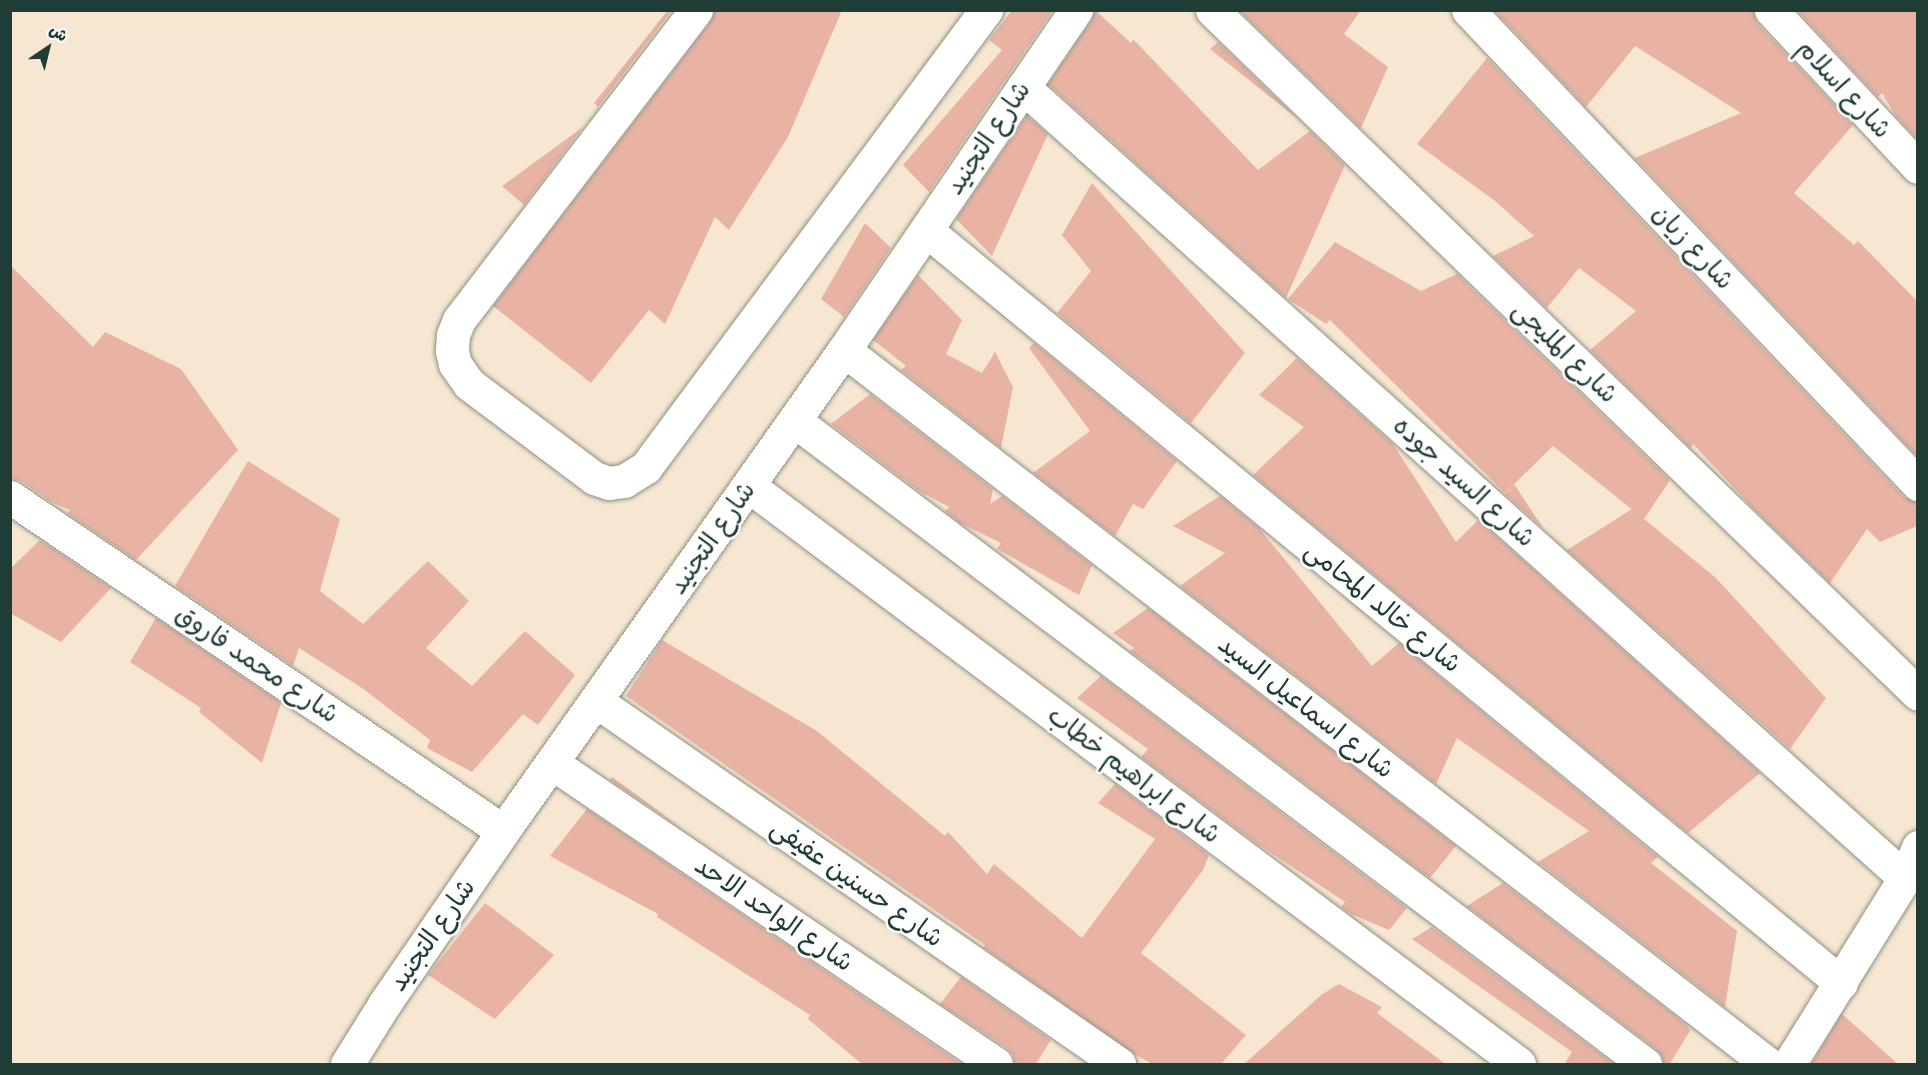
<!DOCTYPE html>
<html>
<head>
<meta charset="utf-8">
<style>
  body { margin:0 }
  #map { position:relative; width:1928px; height:1075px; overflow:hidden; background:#f7e7d2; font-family:Caveat,"Playpen Sans Arabic",sans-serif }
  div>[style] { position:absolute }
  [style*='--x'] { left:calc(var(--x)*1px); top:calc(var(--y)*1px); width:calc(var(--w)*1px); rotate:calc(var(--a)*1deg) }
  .building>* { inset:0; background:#e8b3a5 }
  .roads { filter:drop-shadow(0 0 2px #8b9283) drop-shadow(0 0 2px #8b9283) }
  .minor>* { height:33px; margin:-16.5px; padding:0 16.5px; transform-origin:16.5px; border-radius:16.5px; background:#fff }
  span { translate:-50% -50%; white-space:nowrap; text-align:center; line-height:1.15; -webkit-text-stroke:5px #fff; paint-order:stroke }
  .street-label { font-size:26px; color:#1f3d34 }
  .frame { position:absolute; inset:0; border:12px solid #1f3d34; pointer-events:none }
  .north { position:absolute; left:18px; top:18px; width:60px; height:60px; -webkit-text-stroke:4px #fff; paint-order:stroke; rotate:35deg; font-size:16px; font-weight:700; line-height:24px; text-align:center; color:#1f3d34 }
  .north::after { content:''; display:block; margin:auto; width:21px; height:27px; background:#1f3d34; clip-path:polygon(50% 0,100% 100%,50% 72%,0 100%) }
</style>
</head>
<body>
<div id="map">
  <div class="building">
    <div style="clip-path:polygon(668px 10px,672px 10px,598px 107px,594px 103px)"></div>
    <div style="clip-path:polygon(714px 10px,842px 10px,788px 137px,729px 230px,715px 217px,665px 324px,649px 310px,591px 383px,493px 306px,711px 21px)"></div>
    <div style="clip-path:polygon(1012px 10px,1053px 10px,929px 192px,903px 165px,1002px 50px,989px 40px)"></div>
    <div style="clip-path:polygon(1095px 10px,1131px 43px,1133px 39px,1258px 170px,1310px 131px,1345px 165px,1286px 298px,1048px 84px,1091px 21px)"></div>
    <div style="clip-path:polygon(1239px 10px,1361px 10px,1344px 34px,1388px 67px,1361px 128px)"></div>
    <div style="clip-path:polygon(1494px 10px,1753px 10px,1757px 23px,1853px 125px,1794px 193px,1854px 245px,1858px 241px,1917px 301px,1917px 456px,1635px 158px,1741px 113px,1635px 46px,1586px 107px)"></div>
    <div style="clip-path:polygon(1797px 10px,1917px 10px,1917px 139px,1895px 115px,1882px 93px,1878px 97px)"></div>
    <div style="clip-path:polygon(1218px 42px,1299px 120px,1210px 49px)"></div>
    <div style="clip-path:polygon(1487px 58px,1904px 497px,1917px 502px,1917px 526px,1880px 542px,1867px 529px,1830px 583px,1752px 507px,1693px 444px,1691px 448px,1590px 350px,1636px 311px,1579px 268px,1547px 308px,1493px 256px,1534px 236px,1495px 201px,1417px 144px)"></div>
    <div style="clip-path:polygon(1027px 116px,1048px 134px,992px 256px,956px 219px)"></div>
    <div style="clip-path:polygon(583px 127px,524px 205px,502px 186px)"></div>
    <div style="clip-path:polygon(1092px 183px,1245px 353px,1191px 423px,1199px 430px,1057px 313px,1091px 271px,1062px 235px)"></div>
    <div style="clip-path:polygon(865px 223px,891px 248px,844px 317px,821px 299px)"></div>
    <div style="clip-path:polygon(1335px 242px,1421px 291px,1457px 274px,1670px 480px,1644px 519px,1553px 446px,1505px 493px,1330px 320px,1326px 324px,1288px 299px)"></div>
    <div style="clip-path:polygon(10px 265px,93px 347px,105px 332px,181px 369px,238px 450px,136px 560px,67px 513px,70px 510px,53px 503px,21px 481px,10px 478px)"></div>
    <div style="clip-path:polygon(918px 275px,962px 320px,946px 354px,982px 373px,995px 352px,1013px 387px,1001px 448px,901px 370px,906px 366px,873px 340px)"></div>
    <div style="clip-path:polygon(1034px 343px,1177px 461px,1143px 509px,1133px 504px,1115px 536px,1033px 473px,1090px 431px,1029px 348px)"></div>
    <div style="clip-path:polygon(1297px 358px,1393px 444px,1456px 542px,1478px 520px,1760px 773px,1688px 833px,1253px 475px,1304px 427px,1259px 395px)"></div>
    <div style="clip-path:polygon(870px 394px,993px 489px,990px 504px,1002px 496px,1092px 565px,1079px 595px,997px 549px,1001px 543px,960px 523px,945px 511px,949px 507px,919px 491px,831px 424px)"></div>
    <div style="clip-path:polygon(248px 461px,340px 519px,320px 591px,363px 624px,428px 561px,469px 601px,426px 648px,472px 686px,525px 631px,575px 675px,538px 725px,523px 714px,472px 772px,427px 748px,430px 740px,362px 688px,299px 648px,293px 666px,175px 586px)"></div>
    <div style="clip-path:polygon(1514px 484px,1543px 528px,1505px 494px)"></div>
    <div style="clip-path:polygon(1220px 496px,1259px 528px,1372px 666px,1399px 643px,1658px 857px,1651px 863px,1737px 931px,1725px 1007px,1538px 862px,1589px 831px,1457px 738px,1436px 784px,1180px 586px,1225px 553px,1173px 526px)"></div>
    <div style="clip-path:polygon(1632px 509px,1716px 578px,1826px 698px,1790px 749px,1567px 550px)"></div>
    <div style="clip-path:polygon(40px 540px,111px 588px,61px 642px,10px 613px,10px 569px)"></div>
    <div style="clip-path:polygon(1148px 608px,1456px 846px,1430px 878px,1130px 651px,1134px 648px,1113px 633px)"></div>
    <div style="clip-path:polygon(156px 618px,281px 703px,262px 763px,199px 712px,201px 708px,130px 662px)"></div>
    <div style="clip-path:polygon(662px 640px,817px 731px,945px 836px,948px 832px,987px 874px,994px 864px,1082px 938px,1155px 839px,1098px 803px,1115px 784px,1209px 855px,1203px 870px,1141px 953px,1246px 1035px,1220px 1065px,1154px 1065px,1134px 1054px,983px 947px,985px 945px,626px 696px)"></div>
    <div style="clip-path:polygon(1101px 676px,1407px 908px,1389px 930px,1351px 914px,1341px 907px,1345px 902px,1256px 843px,1141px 757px,1148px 749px,1077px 698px)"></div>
    <div style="clip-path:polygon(612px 777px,683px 829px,610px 780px)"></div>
    <div style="clip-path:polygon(587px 809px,963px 1065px,863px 1065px,808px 1019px,810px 1015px,657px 917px,658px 914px,550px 856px)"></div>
    <div style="clip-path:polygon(1503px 883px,1687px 1025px,1690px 1031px,1669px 1065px,1663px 1065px,1662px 1056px,1656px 1049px,1467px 906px)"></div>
    <div style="clip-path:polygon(485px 903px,554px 955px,495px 1019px,428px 975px)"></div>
    <div style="clip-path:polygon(1432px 927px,1615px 1065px,1564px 1065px,1572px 1052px,1412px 939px)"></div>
    <div style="clip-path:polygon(961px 977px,1051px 1040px,1035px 1065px,1015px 1065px,1013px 1055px,1007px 1048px,940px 1004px)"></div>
    <div style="clip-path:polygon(1339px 984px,1382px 1007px,1377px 1013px,1447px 1065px,1243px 1065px,1321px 995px)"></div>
    <div style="clip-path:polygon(1842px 1014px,1899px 1065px,1811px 1065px)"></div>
  </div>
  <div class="roads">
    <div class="minor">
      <div style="--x:696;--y:10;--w:390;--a:127.4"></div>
      <div style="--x:459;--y:320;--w:16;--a:112"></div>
      <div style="--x:453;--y:335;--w:16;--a:94"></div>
      <div style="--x:452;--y:351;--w:13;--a:77"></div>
      <div style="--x:455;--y:364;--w:24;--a:55"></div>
      <div style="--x:469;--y:384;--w:156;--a:36.9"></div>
      <div style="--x:594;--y:478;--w:16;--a:18"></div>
      <div style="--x:609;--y:483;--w:15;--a:-8"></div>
      <div style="--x:624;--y:481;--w:26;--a:-32"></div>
      <div style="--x:646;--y:467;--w:570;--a:-53.35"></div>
      <div style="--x:1212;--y:10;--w:983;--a:44.09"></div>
      <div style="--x:1468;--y:10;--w:654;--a:46.49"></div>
      <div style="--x:1771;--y:10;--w:215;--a:46.9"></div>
      <div style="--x:1023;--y:87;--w:1185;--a:41.89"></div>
      <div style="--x:926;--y:230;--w:1185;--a:39.45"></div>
      <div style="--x:844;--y:350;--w:1168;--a:37.69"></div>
      <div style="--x:795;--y:421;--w:1066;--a:37.11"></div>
      <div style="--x:749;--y:486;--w:963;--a:36.89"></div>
      <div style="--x:10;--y:497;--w:595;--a:34.12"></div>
      <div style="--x:596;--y:701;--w:637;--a:34.76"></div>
      <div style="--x:552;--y:763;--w:536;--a:34.13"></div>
      <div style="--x:347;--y:1064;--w:72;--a:-58.1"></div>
      <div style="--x:385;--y:1003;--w:209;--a:-55.5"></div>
      <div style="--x:503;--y:831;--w:590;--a:-54.67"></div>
      <div style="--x:844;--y:350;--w:412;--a:-55.7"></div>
      <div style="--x:1789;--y:1064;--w:219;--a:-58.1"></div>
      <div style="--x:1905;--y:878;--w:34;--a:-67"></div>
    </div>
  </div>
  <div class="street-label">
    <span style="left:1844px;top:89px;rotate:47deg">شارع اسلام</span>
    <span style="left:988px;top:138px;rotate:-56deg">شارع التجنيد</span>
    <span style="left:1693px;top:247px;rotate:47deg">شارع زيان</span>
    <span style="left:1565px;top:352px;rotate:44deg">شارع المليجى</span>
    <span style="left:1464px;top:482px;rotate:42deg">شارع السيد جوده</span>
    <span style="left:712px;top:538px;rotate:-55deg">شارع التجنيد</span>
    <span style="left:1383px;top:607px;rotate:39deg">شارع خالد المحامى</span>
    <span style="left:257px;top:664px;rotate:34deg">شارع محمد فاروق</span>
    <span style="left:1306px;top:707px;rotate:38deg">شارع اسماعيل السيد</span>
    <span style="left:1134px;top:775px;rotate:37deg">شارع ابراهيم خطاب</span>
    <span style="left:857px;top:883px;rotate:35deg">شارع حسنين عفيفى</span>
    <span style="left:774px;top:914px;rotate:34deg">شارع الواحد الاحد</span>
    <span style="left:432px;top:935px;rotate:-55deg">شارع التجنيد</span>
  </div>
  <div class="frame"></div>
  <div class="north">ش</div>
</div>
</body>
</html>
